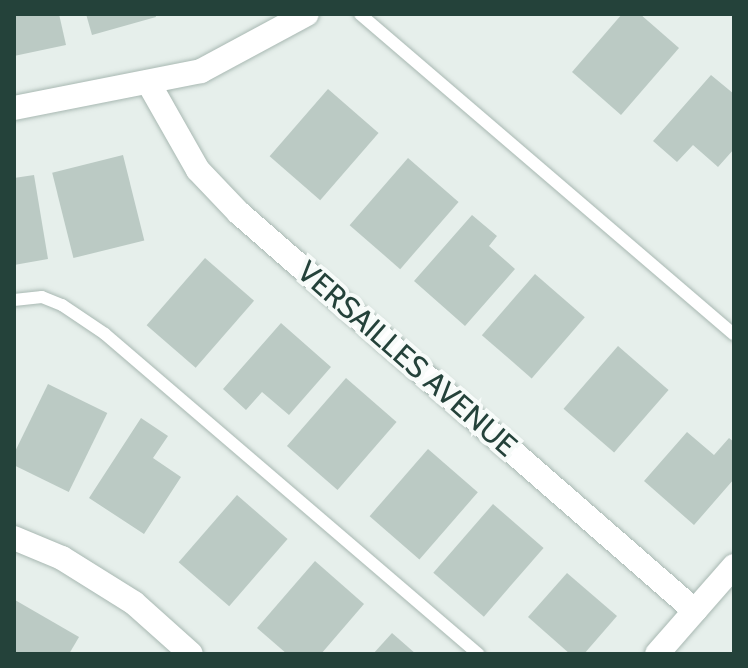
<!DOCTYPE html>
<html>
<head>
<meta charset="utf-8">
<style>
  body { margin:0 }
  #map { position:relative; width:748px; height:668px; overflow:hidden; background:#e6efeb; font-family:Cabin,sans-serif }
  div>[style] { position:absolute }
  [style*='--x'] { left:calc(var(--x)*1px); top:calc(var(--y)*1px); width:calc(var(--w)*1px); rotate:calc(var(--a)*1deg) }
  .building>* { inset:0; background:#bbcac4; transform-origin:0 0 }
  .roads { filter:drop-shadow(0 0 2px #a8b8b2) drop-shadow(0 0 2px #a8b8b2) }
  .lane>* { height:12px; margin:-6px; padding:0 6px; transform-origin:6px; border-radius:6px; background:#fff }
  .street>* { height:24px; margin:-12px; padding:0 12px; transform-origin:12px; border-radius:12px; background:#fff }
  span { translate:-50% -50%; white-space:nowrap; text-align:center; line-height:1.15; -webkit-text-stroke:8px #f7fbf9; paint-order:stroke }
  .street-label { font-size:30px; color:#24423a }
  .frame { position:absolute; inset:0; border:16px solid #24423a; pointer-events:none }
</style>
</head>
<body>
<div id="map">
  <div class="building">
    <div style="clip-path:polygon(14px 14px,59px 14px,66px 45px,14px 56px)"></div>
    <div style="clip-path:polygon(86px 14px,155px 14px,156px 17px,92px 35px)"></div>
    <div style="clip-path:polygon(622px 14px,640px 14px,679px 48px,621px 115px,572px 72px)"></div>
    <div style="clip-path:polygon(711px 75px,734px 94px,734px 149px,718px 167px,693px 145px,677px 162px,653px 141px)"></div>
    <div style="left:328px;top:89px;width:67px;height:89px;rotate:41deg"></div>
    <div style="left:123px;top:155px;width:88px;height:73px;rotate:76deg"></div>
    <div style="left:408px;top:158px;width:67px;height:89px;rotate:41deg"></div>
    <div style="clip-path:polygon(34px 175px,48px 259px,14px 265px,14px 178px)"></div>
    <div style="clip-path:polygon(472px 215px,497px 236px,489px 246px,515px 269px,465px 326px,414px 281px)"></div>
    <div style="left:205px;top:258px;width:65px;height:89px;rotate:41deg"></div>
    <div style="left:535px;top:274px;width:66px;height:81px;rotate:41deg"></div>
    <div style="clip-path:polygon(281px 323px,331px 367px,289px 415px,262px 392px,246px 410px,223px 389px)"></div>
    <div style="left:618px;top:346px;width:67px;height:83px;rotate:41deg"></div>
    <div style="left:346px;top:378px;width:67px;height:90px;rotate:41deg"></div>
    <div style="left:48px;top:384px;width:66px;height:88px;rotate:26deg"></div>
    <div style="clip-path:polygon(141px 418px,168px 436px,153px 458px,181px 477px,144px 534px,89px 498px)"></div>
    <div style="clip-path:polygon(687px 432px,714px 455px,729px 438px,734px 442px,734px 479px,694px 525px,644px 481px)"></div>
    <div style="left:428px;top:449px;width:66px;height:89px;rotate:41deg"></div>
    <div style="left:237px;top:495px;width:67px;height:89px;rotate:41deg"></div>
    <div style="left:493px;top:504px;width:67px;height:91px;rotate:41deg"></div>
    <div style="clip-path:polygon(315px 561px,364px 604px,321px 654px,287px 654px,257px 628px)"></div>
    <div style="clip-path:polygon(567px 573px,617px 616px,584px 654px,570px 654px,528px 617px)"></div>
    <div style="clip-path:polygon(15px 600px,79px 637px,69px 654px,14px 654px)"></div>
    <div style="clip-path:polygon(392px 633px,416px 654px,373px 654px)"></div>
  </div>
  <div class="roads">
    <div class="lane">
      <div style="--x:360;--y:14;--w:492;--a:40.6"></div>
      <div style="--x:14;--y:300;--w:28;--a:-6"></div>
      <div style="--x:42;--y:297;--w:22;--a:22"></div>
      <div style="--x:62;--y:305;--w:52;--a:34"></div>
      <div style="--x:105;--y:334;--w:492;--a:40.6"></div>
    </div>
    <div class="street">
      <div style="--x:148;--y:82;--w:101;--a:60.4"></div>
      <div style="--x:198;--y:170;--w:59;--a:46.4"></div>
      <div style="--x:239;--y:213;--w:605;--a:41.11"></div>
      <div style="--x:14;--y:108;--w:191;--a:-11.2"></div>
      <div style="--x:201;--y:71;--w:120;--a:-28.3"></div>
      <div style="--x:14;--y:538;--w:52;--a:22.6"></div>
      <div style="--x:62;--y:558;--w:85;--a:32"></div>
      <div style="--x:134;--y:603;--w:76;--a:41.8"></div>
      <div style="--x:657;--y:654;--w:117;--a:-48.8"></div>
    </div>
  </div>
  <div class="street-label">
    <span style="left:407px;top:359px;rotate:41deg">VERSAILLES AVENUE</span>
  </div>
  <div class="frame"></div>
</div>
</body>
</html>
